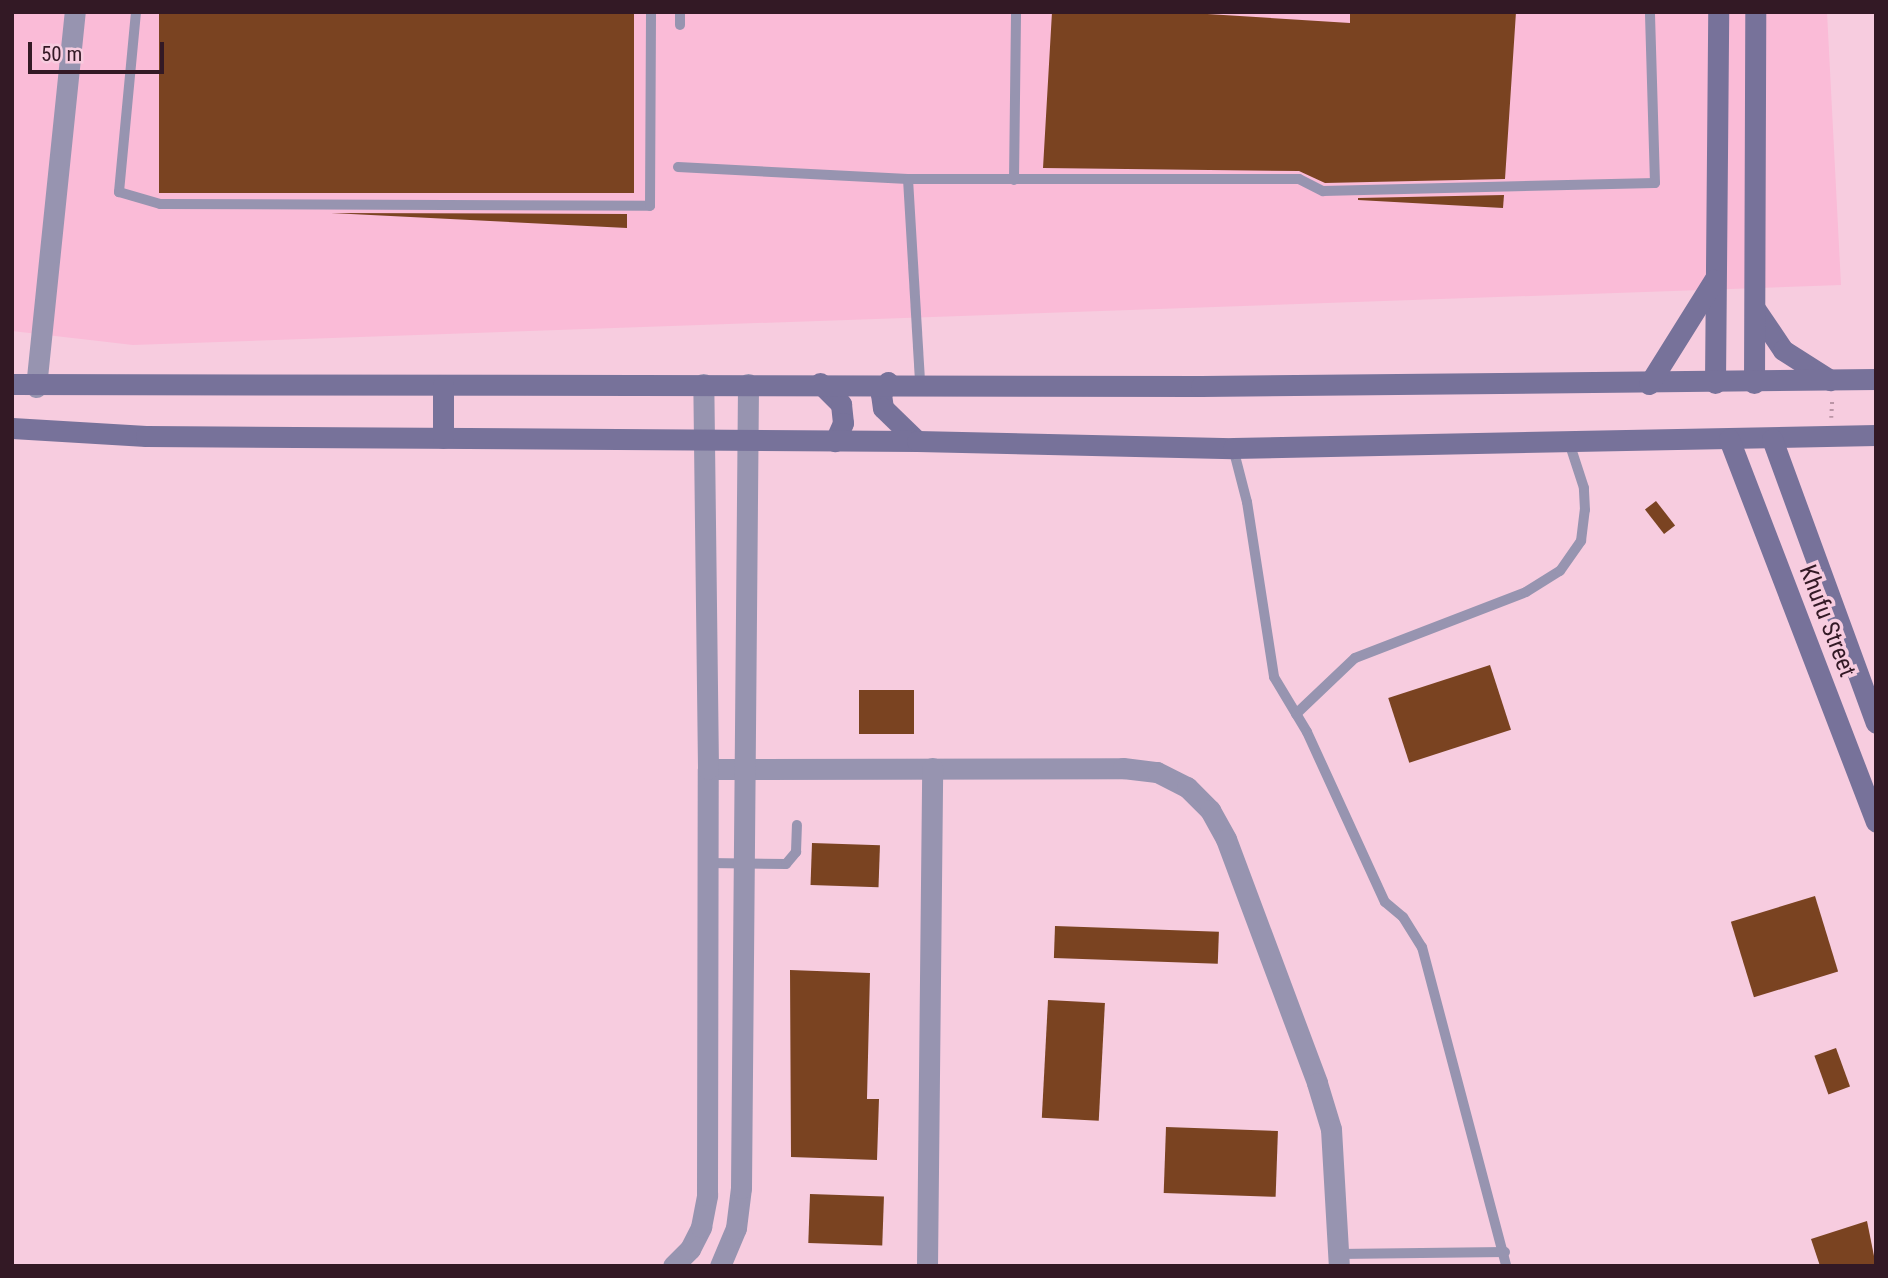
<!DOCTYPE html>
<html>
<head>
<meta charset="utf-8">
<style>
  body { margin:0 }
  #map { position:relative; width:1888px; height:1278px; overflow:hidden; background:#f7ccdf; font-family:"Roboto Condensed",sans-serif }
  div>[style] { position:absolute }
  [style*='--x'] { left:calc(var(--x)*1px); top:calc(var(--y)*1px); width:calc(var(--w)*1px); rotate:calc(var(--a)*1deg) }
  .built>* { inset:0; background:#fabbd7 }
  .building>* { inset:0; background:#7a4321; transform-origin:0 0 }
  .path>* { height:3.5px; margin-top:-1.75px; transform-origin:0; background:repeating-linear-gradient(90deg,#bb95a6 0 2px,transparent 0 7px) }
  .lane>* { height:10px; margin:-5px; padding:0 5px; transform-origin:5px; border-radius:5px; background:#9794b0 }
  .street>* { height:21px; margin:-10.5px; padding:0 10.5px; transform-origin:10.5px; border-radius:10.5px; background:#9794b0 }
  .secondary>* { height:21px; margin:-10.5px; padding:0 10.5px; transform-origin:10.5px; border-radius:10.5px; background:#77729a }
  span { translate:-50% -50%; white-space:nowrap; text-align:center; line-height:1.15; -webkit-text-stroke:7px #f7ccdf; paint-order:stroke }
  .street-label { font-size:24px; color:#331925 }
  .frame { position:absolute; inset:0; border:14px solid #331925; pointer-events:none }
  .scale { position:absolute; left:28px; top:42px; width:136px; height:32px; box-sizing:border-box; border:4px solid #331925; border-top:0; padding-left:9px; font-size:21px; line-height:24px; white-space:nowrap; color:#331925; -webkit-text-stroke:5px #f7ccdf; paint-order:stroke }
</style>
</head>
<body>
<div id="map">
  <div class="built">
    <div style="clip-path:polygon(12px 12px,1827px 12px,1841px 285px,133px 345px,12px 331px)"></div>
  </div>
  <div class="building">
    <div style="left:159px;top:12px;width:475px;height:181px"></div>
    <div style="clip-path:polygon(1052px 12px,1175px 12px,1350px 23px,1350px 12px,1516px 12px,1505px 179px,1325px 183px,1299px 171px,1043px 168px)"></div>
    <div style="clip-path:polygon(1504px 195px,1503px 208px,1358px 200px,1358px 198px)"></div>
    <div style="clip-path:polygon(331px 213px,627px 214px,627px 228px)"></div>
    <div style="left:1656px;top:501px;width:31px;height:14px;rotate:52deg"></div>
    <div style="left:1490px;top:665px;width:68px;height:107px;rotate:72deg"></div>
    <div style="left:859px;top:690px;width:55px;height:44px"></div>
    <div style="left:812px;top:843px;width:68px;height:42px;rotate:2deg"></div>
    <div style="left:1815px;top:896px;width:79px;height:88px;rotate:73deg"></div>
    <div style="left:1055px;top:926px;width:164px;height:32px;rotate:2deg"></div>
    <div style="clip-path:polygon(790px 970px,870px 973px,867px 1099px,879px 1099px,877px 1160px,791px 1157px)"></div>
    <div style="left:1048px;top:1000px;width:57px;height:118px;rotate:3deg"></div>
    <div style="left:1836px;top:1048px;width:41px;height:23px;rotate:70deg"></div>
    <div style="left:1166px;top:1127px;width:112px;height:66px;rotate:2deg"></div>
    <div style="left:810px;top:1194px;width:74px;height:49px;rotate:2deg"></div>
    <div style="clip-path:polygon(1867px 1221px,1876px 1266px,1820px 1266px,1811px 1239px)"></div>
  </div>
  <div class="path">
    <div style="--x:1831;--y:418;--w:20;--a:-87"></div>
  </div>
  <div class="lane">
    <div style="--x:136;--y:12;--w:181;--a:95.4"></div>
    <div style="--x:119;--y:192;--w:43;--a:16.3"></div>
    <div style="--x:160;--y:204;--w:490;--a:0.2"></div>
    <div style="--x:650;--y:206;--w:194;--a:-89.7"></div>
    <div style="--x:680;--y:25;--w:13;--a:-90"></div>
    <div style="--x:678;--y:167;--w:230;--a:3"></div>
    <div style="--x:908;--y:179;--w:391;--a:0"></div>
    <div style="--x:1299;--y:179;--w:27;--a:27"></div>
    <div style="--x:1323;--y:191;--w:332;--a:-1.4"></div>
    <div style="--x:1655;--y:183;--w:171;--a:-91.7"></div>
    <div style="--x:908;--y:179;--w:204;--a:86.6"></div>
    <div style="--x:1014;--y:180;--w:168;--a:-89.3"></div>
    <div style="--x:1233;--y:448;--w:56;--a:75.5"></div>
    <div style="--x:1247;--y:502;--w:177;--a:81.2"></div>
    <div style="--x:1274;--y:677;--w:64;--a:59"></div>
    <div style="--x:1307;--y:732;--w:187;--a:65.4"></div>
    <div style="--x:1385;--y:902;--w:23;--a:40"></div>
    <div style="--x:1403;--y:917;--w:36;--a:58"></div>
    <div style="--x:1422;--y:947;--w:330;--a:75.2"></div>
    <div style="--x:1296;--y:714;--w:81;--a:-43.5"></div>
    <div style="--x:1355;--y:658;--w:183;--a:-21.1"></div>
    <div style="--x:1526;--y:592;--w:40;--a:-32"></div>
    <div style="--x:1560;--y:571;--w:37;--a:-55"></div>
    <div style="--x:1581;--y:541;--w:31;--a:-83"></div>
    <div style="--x:1585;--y:510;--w:22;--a:-93"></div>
    <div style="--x:1584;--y:488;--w:48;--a:-108.1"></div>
    <div style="--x:708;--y:863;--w:78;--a:0.7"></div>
    <div style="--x:786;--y:864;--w:16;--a:-50"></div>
    <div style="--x:796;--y:852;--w:27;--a:-88"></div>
    <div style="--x:1338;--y:1254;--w:167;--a:-0.7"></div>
  </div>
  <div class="street">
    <div style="--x:36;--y:387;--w:377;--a:-84.1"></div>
    <div style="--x:708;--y:769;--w:415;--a:-0.1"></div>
    <div style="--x:1123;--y:768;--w:34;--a:7"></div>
    <div style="--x:1157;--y:772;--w:34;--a:27"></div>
    <div style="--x:1187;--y:787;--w:33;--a:45"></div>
    <div style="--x:1210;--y:810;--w:33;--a:61"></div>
    <div style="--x:1226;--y:839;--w:260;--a:69.5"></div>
    <div style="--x:1317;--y:1083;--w:48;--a:73.1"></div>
    <div style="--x:1331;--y:1129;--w:137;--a:86.7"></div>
    <div style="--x:673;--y:1266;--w:24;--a:-45"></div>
    <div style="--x:690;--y:1249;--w:25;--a:-63"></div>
    <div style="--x:701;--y:1227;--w:33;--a:-79"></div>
    <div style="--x:707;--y:1195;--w:426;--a:-89.9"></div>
    <div style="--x:708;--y:769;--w:385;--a:-90.7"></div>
    <div style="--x:720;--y:1266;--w:41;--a:-67.2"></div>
    <div style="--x:736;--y:1228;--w:40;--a:-82.9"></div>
    <div style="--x:741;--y:1188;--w:804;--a:-89.5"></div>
    <div style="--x:927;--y:1266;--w:498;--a:-89.4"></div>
  </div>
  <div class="secondary">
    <div style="--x:1756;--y:310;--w:48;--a:56"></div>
    <div style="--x:1783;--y:350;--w:56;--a:32.6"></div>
    <div style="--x:888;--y:382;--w:14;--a:120"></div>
    <div style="--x:881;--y:394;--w:14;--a:82"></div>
    <div style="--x:883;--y:408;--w:47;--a:44.1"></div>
    <div style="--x:820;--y:383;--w:30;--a:45"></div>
    <div style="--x:841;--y:404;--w:19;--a:84"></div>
    <div style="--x:843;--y:423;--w:20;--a:114"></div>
    <div style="--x:1715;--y:383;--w:371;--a:-89.5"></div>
    <div style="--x:1754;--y:383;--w:371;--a:-89.8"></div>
    <div style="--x:12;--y:384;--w:1189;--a:0.1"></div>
    <div style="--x:1201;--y:386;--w:675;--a:-0.59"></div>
    <div style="--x:1649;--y:384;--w:123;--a:-58"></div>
    <div style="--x:12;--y:428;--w:134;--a:3.4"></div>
    <div style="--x:146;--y:436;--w:771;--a:0.37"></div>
    <div style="--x:917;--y:441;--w:316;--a:1.3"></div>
    <div style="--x:1233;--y:448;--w:643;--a:-1.16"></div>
    <div style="--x:443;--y:438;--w:53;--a:-90"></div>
    <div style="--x:1729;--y:439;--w:410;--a:69"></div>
    <div style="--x:1772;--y:439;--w:302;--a:69.9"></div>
  </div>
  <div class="street-label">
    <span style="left:1827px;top:621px;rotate:69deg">Khufu Street</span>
  </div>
  <div class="frame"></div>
  <div class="scale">50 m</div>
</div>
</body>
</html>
